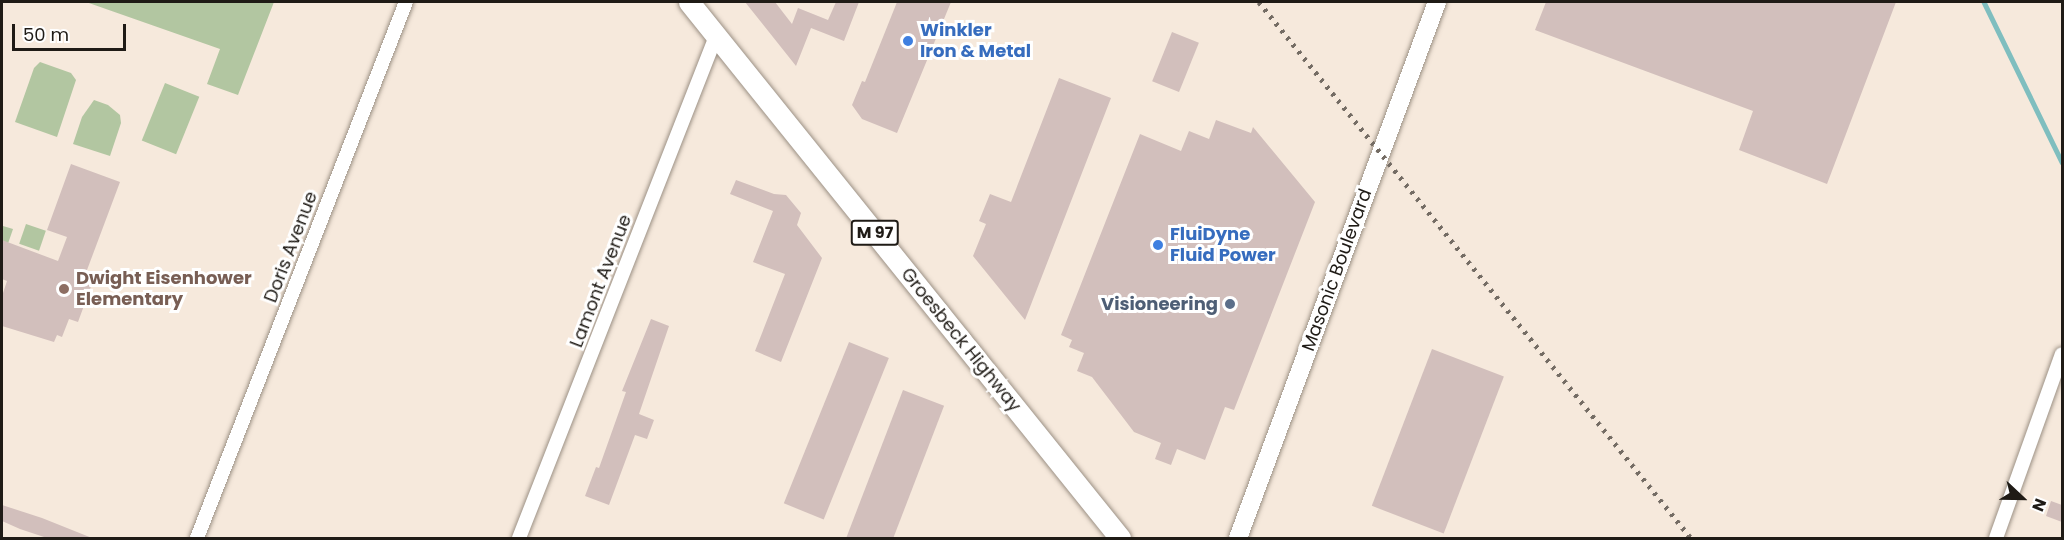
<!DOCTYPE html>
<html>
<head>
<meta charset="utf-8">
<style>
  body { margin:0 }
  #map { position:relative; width:2064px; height:540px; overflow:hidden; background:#f6e9dc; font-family:Poppins,sans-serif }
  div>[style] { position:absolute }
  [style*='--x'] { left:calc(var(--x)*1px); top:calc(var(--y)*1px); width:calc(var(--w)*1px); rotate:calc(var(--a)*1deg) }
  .green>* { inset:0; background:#b2c6a1; transform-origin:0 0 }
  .stream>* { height:4.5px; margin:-2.25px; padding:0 2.25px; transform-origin:2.25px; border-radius:2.25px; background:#7fbebf }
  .building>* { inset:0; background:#d2bfbc; transform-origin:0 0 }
  .roads { filter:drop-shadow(0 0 2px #9c9185) drop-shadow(0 0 2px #9c9185) }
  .street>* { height:14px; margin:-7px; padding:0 7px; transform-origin:7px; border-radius:7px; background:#fff }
  .secondary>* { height:18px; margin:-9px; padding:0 9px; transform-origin:9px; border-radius:9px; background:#fff }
  .primary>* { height:21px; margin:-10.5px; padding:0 10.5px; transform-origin:10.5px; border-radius:10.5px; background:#fff }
  .rail>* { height:4.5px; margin-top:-2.25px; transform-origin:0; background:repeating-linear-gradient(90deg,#746c64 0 3px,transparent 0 9px) }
  .dots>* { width:16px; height:16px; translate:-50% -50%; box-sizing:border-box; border:3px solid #fff; border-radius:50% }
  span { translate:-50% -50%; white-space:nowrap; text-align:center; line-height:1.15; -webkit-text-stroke:6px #fff; paint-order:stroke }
  .shield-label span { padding:2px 4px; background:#fff; border:2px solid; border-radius:4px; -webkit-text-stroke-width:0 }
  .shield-label { font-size:16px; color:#1f1b16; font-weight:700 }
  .shop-label { font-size:18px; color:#366cbe; font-weight:700 }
  .left { translate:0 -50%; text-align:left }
  .street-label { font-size:18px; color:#1f1b16 }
  .education-label { font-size:18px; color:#785e54; font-weight:700 }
  .service-label { font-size:18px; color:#4e5e75; font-weight:700 }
  .right { translate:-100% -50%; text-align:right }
  .frame { position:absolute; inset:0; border:3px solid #1f1b16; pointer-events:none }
  .north { position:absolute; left:1992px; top:468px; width:60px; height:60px; -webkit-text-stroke:4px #fff; paint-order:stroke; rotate:112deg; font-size:16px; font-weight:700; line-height:24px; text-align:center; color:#1f1b16 }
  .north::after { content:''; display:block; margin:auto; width:21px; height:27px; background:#1f1b16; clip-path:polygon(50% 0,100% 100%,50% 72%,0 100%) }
  .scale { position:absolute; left:12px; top:24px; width:114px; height:27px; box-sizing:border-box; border:3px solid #1f1b16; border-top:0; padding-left:8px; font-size:18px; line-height:21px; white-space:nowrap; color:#1f1b16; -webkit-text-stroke:4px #fff; paint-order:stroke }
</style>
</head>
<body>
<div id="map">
  <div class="green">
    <div style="clip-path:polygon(86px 2px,274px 2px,238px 95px,207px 84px,220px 49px)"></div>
    <div style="clip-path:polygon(40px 62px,71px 73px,76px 80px,57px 137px,15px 122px,34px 68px)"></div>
    <div style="left:165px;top:83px;width:37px;height:62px;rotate:22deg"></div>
    <div style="clip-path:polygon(94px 100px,108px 105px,120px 115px,121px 123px,110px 156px,73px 144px,82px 117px)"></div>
    <div style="left:26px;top:224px;width:21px;height:21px;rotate:19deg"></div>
    <div style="clip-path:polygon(3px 226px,13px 229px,2px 261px,2px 229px)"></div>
  </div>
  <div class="stream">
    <div style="--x:1984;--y:2;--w:178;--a:64"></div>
  </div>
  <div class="building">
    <div style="clip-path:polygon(745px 2px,775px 2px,792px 24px,798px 8px,828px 20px,836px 2px,859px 2px,844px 41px,811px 28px,796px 66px)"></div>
    <div style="clip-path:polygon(897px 2px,951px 2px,897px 133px,862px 119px,852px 105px,862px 81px,865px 82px)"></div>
    <div style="clip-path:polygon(1546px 2px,1896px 2px,1827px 184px,1739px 150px,1753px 111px,1535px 30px)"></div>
    <div style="left:1172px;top:32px;width:29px;height:53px;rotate:22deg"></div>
    <div style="clip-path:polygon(1059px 78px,1111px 98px,1025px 320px,973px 256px,986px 224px,979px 221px,990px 194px,1011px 202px)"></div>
    <div style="clip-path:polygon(1216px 120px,1251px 133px,1253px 127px,1315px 202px,1234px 410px,1225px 407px,1205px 460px,1177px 449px,1171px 465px,1155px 459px,1161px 443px,1134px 432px,1092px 377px,1077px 371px,1084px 353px,1069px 347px,1072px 340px,1061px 335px,1140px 134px,1181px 151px,1189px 131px,1209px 139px)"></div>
    <div style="clip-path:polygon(71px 164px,120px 182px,84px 278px,93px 281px,78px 322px,69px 319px,62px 337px,57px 335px,54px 342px,2px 326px,2px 296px,7px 281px,2px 279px,2px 240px,58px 261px,67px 237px,47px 230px)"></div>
    <div style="clip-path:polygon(736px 180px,774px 194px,786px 195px,801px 213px,797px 225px,822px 258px,781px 362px,755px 351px,785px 274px,753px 262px,773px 211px,730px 194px)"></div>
    <div style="clip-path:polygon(651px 319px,669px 326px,639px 414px,654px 420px,647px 439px,635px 435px,609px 505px,585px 496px,596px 467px,599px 468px,626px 392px,622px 391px)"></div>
    <div style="left:849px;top:342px;width:43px;height:174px;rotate:22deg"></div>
    <div style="left:1432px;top:349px;width:77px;height:168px;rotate:21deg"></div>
    <div style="left:903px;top:390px;width:44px;height:159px;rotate:21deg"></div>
    <div style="clip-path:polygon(2051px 501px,2062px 505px,2062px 522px,2046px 516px)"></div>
    <div style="clip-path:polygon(2px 505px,42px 518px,92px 538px,47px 538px,20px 529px,2px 521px)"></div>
  </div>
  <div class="roads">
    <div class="street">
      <div style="--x:197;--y:538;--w:575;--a:-68.7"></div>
      <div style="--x:519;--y:538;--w:539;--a:-68.57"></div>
      <div style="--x:1996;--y:538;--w:195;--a:-70.3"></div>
    </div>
    <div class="secondary">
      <div style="--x:1238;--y:538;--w:572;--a:-69.63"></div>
    </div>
    <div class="primary">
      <div style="--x:689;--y:2;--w:688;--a:51.2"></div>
    </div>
  </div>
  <div class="rail">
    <div style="--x:1259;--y:2;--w:688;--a:51.13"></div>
  </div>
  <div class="dots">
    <div style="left:908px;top:41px;background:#3f7fe0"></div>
    <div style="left:1158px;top:245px;background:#3f7fe0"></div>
    <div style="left:64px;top:289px;background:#8d6e63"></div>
    <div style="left:1230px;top:304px;background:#5c6f8a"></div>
  </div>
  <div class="shield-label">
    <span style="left:875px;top:233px">M 97</span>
  </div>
  <div class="shop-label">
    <span class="left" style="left:920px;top:41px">Winkler<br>Iron &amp; Metal</span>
    <span class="left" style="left:1170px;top:245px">FluiDyne<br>Fluid Power</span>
  </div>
  <div class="street-label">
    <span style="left:291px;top:247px;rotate:-69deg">Doris Avenue</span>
    <span style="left:1337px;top:270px;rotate:-70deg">Masonic Boulevard</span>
    <span style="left:601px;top:281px;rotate:-69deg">Lamont Avenue</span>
    <span style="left:961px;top:340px;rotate:51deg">Groesbeck Highway</span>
  </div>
  <div class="education-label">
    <span class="left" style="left:76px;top:289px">Dwight Eisenhower<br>Elementary</span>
  </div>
  <div class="service-label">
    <span class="right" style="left:1218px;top:304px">Visioneering</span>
  </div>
  <div class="frame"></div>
  <div class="north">N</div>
  <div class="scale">50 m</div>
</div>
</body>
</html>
